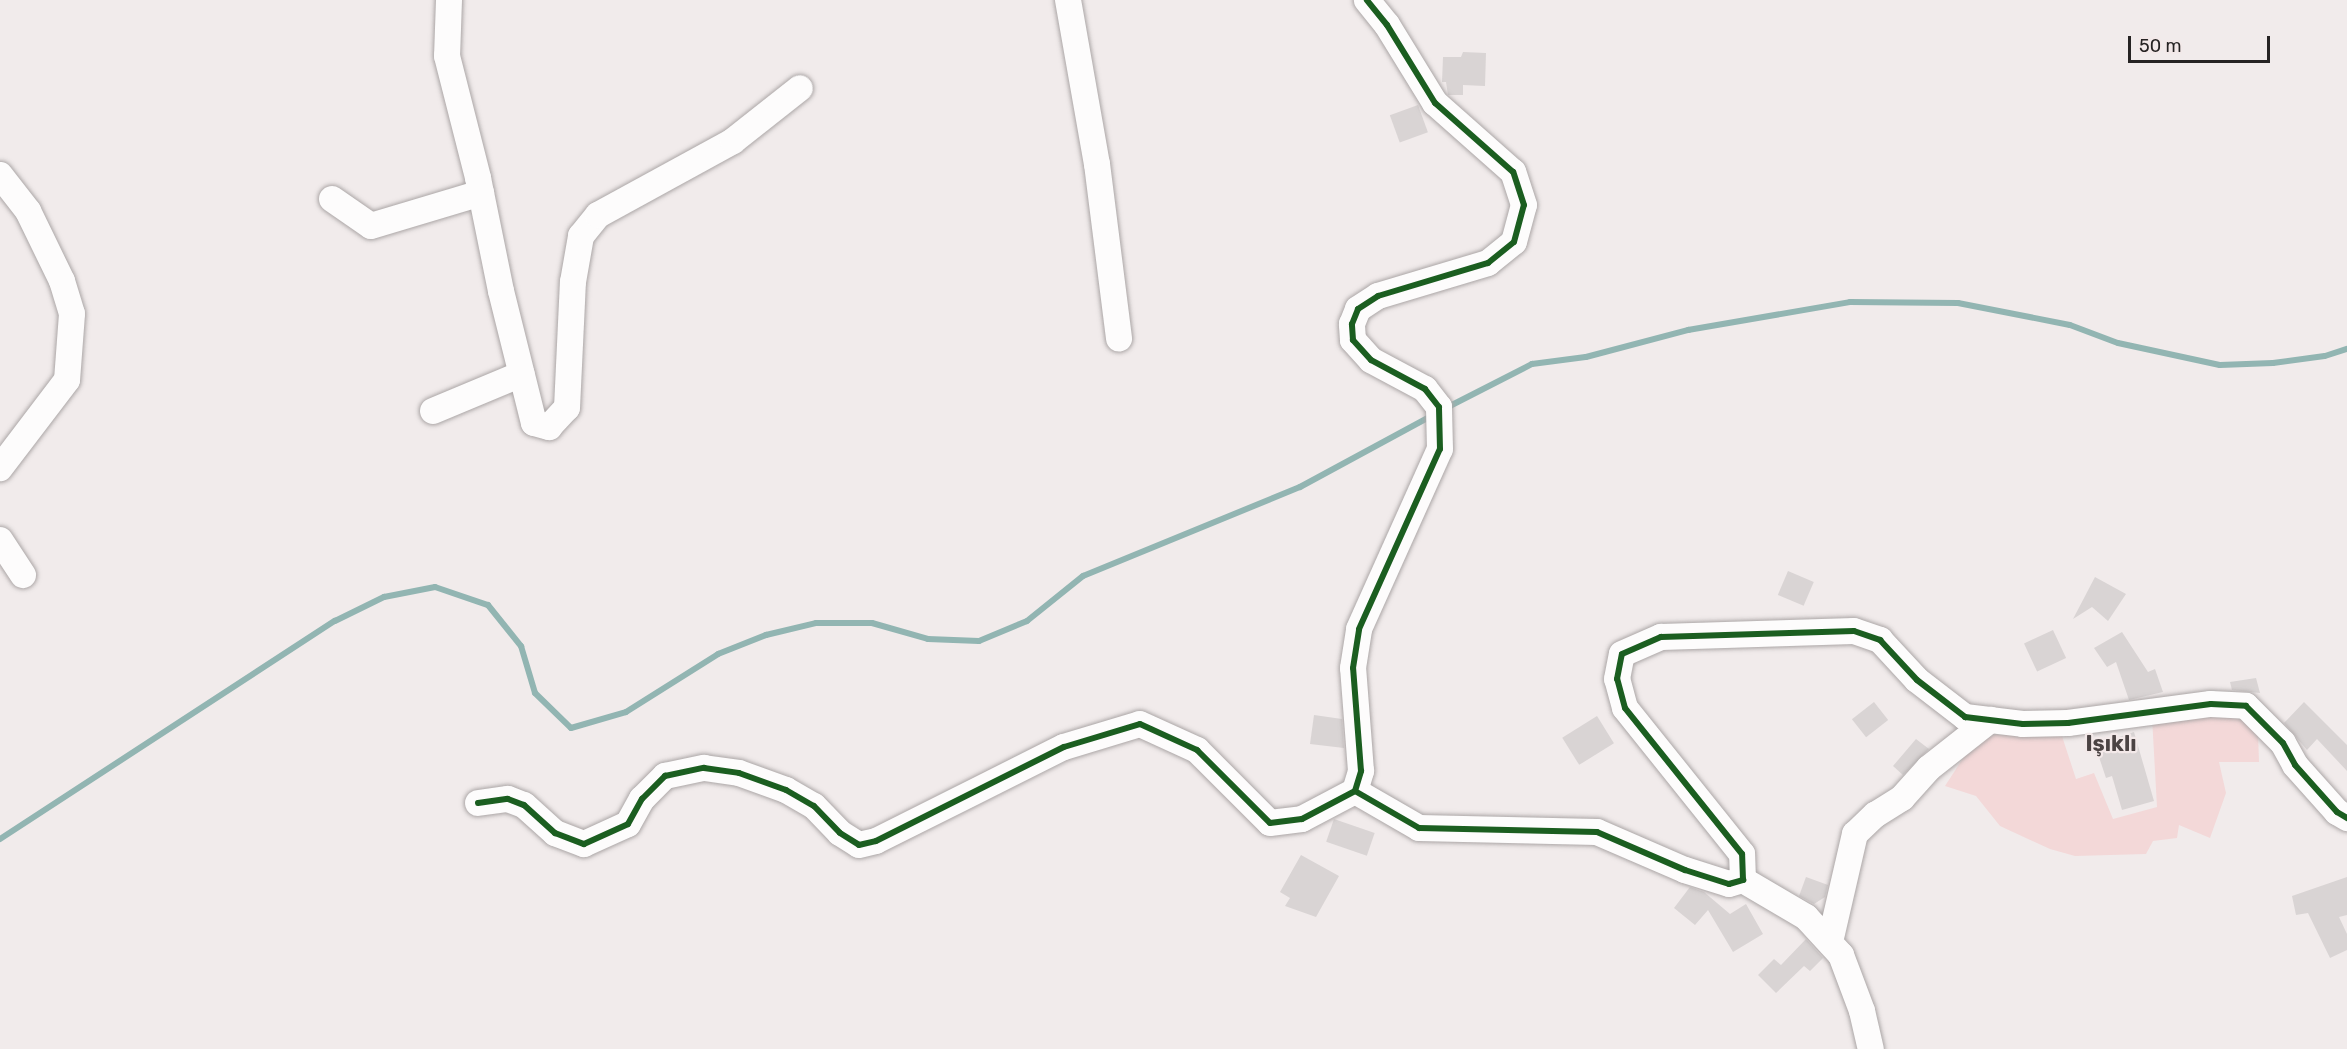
<!DOCTYPE html>
<html>
<head>
<meta charset="utf-8">
<style>
  body { margin:0 }
  #map { position:relative; width:2347px; height:1049px; overflow:hidden; background:#f1ebeb; font-family:Rubik,sans-serif }
  div>[style] { position:absolute }
  [style*='--x'] { left:calc(var(--x)*1px); top:calc(var(--y)*1px); width:calc(var(--w)*1px); rotate:calc(var(--a)*1deg) }
  .green>* { inset:0; background:#f3d8d8 }
  .stream>* { height:6px; margin:-3px; padding:0 3px; transform-origin:3px; border-radius:3px; background:#92b5b2 }
  .building>* { inset:0; background:#d9d4d4; transform-origin:0 0 }
  .roads { filter:drop-shadow(0 0 2px #aba6a6) drop-shadow(0 0 2px #aba6a6) }
  .minor>* { height:26px; margin:-13px; padding:0 13px; transform-origin:13px; border-radius:13px; background:#fdfcfc }
  .cycleway>* { height:6px; margin:-3px; padding:0 3px; transform-origin:3px; border-radius:3px; background:#1b5e20 }
  span { translate:-50% -50%; white-space:nowrap; text-align:center; line-height:1.15; -webkit-text-stroke:4.5px #f3e9e9; paint-order:stroke }
  .quarter-label { font-size:22px; color:#4b4343; font-weight:700 }
  .scale { position:absolute; left:2128px; top:36px; width:142px; height:27px; box-sizing:border-box; border:3px solid #262323; border-top:0; padding-left:8px; font-size:18px; line-height:21px; white-space:nowrap; color:#262323; -webkit-text-stroke:4px #f3e9e9; paint-order:stroke }
</style>
</head>
<body>
<div id="map">
  <div class="green">
    <div style="clip-path:polygon(2210px 713px,2241px 719px,2258px 733px,2259px 762px,2219px 762px,2226px 793px,2210px 838px,2179px 825px,2177px 838px,2153px 841px,2146px 854px,2075px 856px,2050px 849px,2000px 826px,1976px 796px,1945px 786px,1978px 735px,2061px 733px,2076px 779px,2094px 773px,2113px 819px,2157px 807px,2152px 717px)"></div>
  </div>
  <div class="stream">
    <div style="--x:1444;--y:409;--w:99;--a:-27.1"></div>
    <div style="--x:1532;--y:364;--w:54;--a:-7.4"></div>
    <div style="--x:1586;--y:357;--w:106;--a:-14.8"></div>
    <div style="--x:1688;--y:330;--w:164;--a:-9.8"></div>
    <div style="--x:1850;--y:302;--w:108;--a:0.5"></div>
    <div style="--x:1958;--y:303;--w:114;--a:11.1"></div>
    <div style="--x:2070;--y:325;--w:51;--a:20.6"></div>
    <div style="--x:2118;--y:343;--w:104;--a:12.2"></div>
    <div style="--x:2220;--y:365;--w:53;--a:-2.2"></div>
    <div style="--x:2273;--y:363;--w:52;--a:-7.7"></div>
    <div style="--x:2325;--y:356;--w:23;--a:-18"></div>
    <div style="--x:0;--y:839;--w:400;--a:-33.1"></div>
    <div style="--x:335;--y:621;--w:55;--a:-26.1"></div>
    <div style="--x:384;--y:597;--w:52;--a:-11.1"></div>
    <div style="--x:435;--y:587;--w:56;--a:18.8"></div>
    <div style="--x:488;--y:605;--w:53;--a:51.2"></div>
    <div style="--x:521;--y:646;--w:49;--a:73.4"></div>
    <div style="--x:535;--y:693;--w:50;--a:44.2"></div>
    <div style="--x:571;--y:728;--w:57;--a:-16.2"></div>
    <div style="--x:626;--y:712;--w:109;--a:-32.2"></div>
    <div style="--x:718;--y:654;--w:52;--a:-21.6"></div>
    <div style="--x:766;--y:635;--w:51;--a:-13.5"></div>
    <div style="--x:816;--y:623;--w:56;--a:0"></div>
    <div style="--x:872;--y:623;--w:58;--a:15.9"></div>
    <div style="--x:928;--y:639;--w:51;--a:2.2"></div>
    <div style="--x:979;--y:641;--w:52;--a:-22.6"></div>
    <div style="--x:1027;--y:621;--w:72;--a:-38.8"></div>
    <div style="--x:1083;--y:576;--w:235;--a:-22.3"></div>
    <div style="--x:1300;--y:487;--w:151;--a:-28.4"></div>
  </div>
  <div class="building">
    <div style="clip-path:polygon(1463px 52px,1486px 53px,1485px 86px,1463px 85px,1463px 95px,1448px 95px,1446px 82px,1442px 82px,1443px 57px,1461px 57px)"></div>
    <div style="left:1418px;top:105px;width:29px;height:30px;rotate:70deg"></div>
    <div style="left:1788px;top:571px;width:28px;height:26px;rotate:23deg"></div>
    <div style="clip-path:polygon(2095px 577px,2126px 594px,2108px 621px,2092px 607px,2073px 619px)"></div>
    <div style="left:2053px;top:630px;width:31px;height:32px;rotate:65deg"></div>
    <div style="clip-path:polygon(2122px 632px,2148px 672px,2155px 669px,2163px 692px,2129px 700px,2116px 662px,2107px 667px,2094px 648px)"></div>
    <div style="clip-path:polygon(2256px 678px,2260px 693px,2232px 690px,2230px 682px)"></div>
    <div style="left:1874px;top:702px;width:23px;height:28px;rotate:52deg"></div>
    <div style="clip-path:polygon(2304px 702px,2347px 745px,2347px 771px,2317px 739px,2307px 750px,2284px 723px)"></div>
    <div style="clip-path:polygon(1314px 715px,1342px 719px,1344px 748px,1310px 744px)"></div>
    <div style="left:1597px;top:716px;width:32px;height:41px;rotate:58deg"></div>
    <div style="clip-path:polygon(2134px 732px,2154px 801px,2122px 810px,2112px 776px,2106px 778px,2095px 745px)"></div>
    <div style="clip-path:polygon(1916px 739px,1929px 749px,1903px 775px,1893px 766px)"></div>
    <div style="left:1334px;top:819px;width:43px;height:24px;rotate:19deg"></div>
    <div style="clip-path:polygon(1301px 855px,1339px 876px,1316px 917px,1285px 906px,1290px 898px,1280px 892px)"></div>
    <div style="clip-path:polygon(1806px 877px,1828px 885px,1825px 897px,1814px 904px,1799px 896px)"></div>
    <div style="clip-path:polygon(2347px 877px,2347px 915px,2339px 917px,2347px 934px,2347px 950px,2330px 958px,2308px 913px,2296px 915px,2292px 896px)"></div>
    <div style="clip-path:polygon(1690px 887px,1704px 892px,1730px 914px,1746px 904px,1763px 934px,1733px 952px,1708px 910px,1695px 925px,1674px 908px)"></div>
    <div style="clip-path:polygon(1806px 939px,1823px 958px,1810px 971px,1804px 966px,1776px 993px,1758px 975px,1774px 959px,1781px 965px)"></div>
  </div>
  <div class="roads">
    <div class="minor">
      <div style="--x:449;--y:0;--w:56;--a:92"></div>
      <div style="--x:447;--y:56;--w:126;--a:75.7"></div>
      <div style="--x:478;--y:178;--w:115;--a:78.5"></div>
      <div style="--x:501;--y:291;--w:136;--a:76"></div>
      <div style="--x:534;--y:423;--w:16;--a:15"></div>
      <div style="--x:549;--y:427;--w:26;--a:-47"></div>
      <div style="--x:567;--y:408;--w:126;--a:-87.3"></div>
      <div style="--x:573;--y:282;--w:47;--a:-80.1"></div>
      <div style="--x:581;--y:236;--w:27;--a:-51"></div>
      <div style="--x:598;--y:215;--w:154;--a:-28.7"></div>
      <div style="--x:733;--y:141;--w:85;--a:-38.3"></div>
      <div style="--x:1068;--y:0;--w:167;--a:80"></div>
      <div style="--x:1097;--y:164;--w:176;--a:82.8"></div>
      <div style="--x:0;--y:175;--w:46;--a:52.1"></div>
      <div style="--x:28;--y:211;--w:78;--a:64.1"></div>
      <div style="--x:62;--y:281;--w:34;--a:73"></div>
      <div style="--x:72;--y:314;--w:66;--a:94.3"></div>
      <div style="--x:67;--y:380;--w:111;--a:127.3"></div>
      <div style="--x:332;--y:199;--w:47;--a:34.7"></div>
      <div style="--x:371;--y:226;--w:115;--a:-16.7"></div>
      <div style="--x:433;--y:411;--w:96;--a:-22.6"></div>
      <div style="--x:0;--y:540;--w:42;--a:56.7"></div>
      <div style="--x:1355;--y:791;--w:74;--a:30"></div>
      <div style="--x:1419;--y:828;--w:178;--a:1.3"></div>
      <div style="--x:1597;--y:832;--w:96;--a:23.4"></div>
      <div style="--x:1685;--y:870;--w:46;--a:17.7"></div>
      <div style="--x:1729;--y:884;--w:15;--a:-16"></div>
      <div style="--x:1743;--y:880;--w:26;--a:-92"></div>
      <div style="--x:1742;--y:854;--w:187;--a:-128.7"></div>
      <div style="--x:1625;--y:708;--w:30;--a:-105"></div>
      <div style="--x:1617;--y:679;--w:25;--a:-79"></div>
      <div style="--x:1622;--y:654;--w:43;--a:-23.6"></div>
      <div style="--x:1661;--y:637;--w:193;--a:-1.8"></div>
      <div style="--x:1854;--y:631;--w:28;--a:19"></div>
      <div style="--x:1880;--y:640;--w:54;--a:47.2"></div>
      <div style="--x:1917;--y:680;--w:61;--a:37.6"></div>
      <div style="--x:1965;--y:717;--w:58;--a:6.9"></div>
      <div style="--x:2023;--y:724;--w:45;--a:-1.3"></div>
      <div style="--x:2068;--y:723;--w:144;--a:-7.6"></div>
      <div style="--x:2211;--y:704;--w:35;--a:3"></div>
      <div style="--x:2246;--y:706;--w:52;--a:45"></div>
      <div style="--x:2283;--y:743;--w:25;--a:61"></div>
      <div style="--x:2295;--y:765;--w:63;--a:48.2"></div>
      <div style="--x:2337;--y:812;--w:12;--a:31"></div>
      <div style="--x:478;--y:803;--w:30;--a:-8"></div>
      <div style="--x:508;--y:799;--w:17;--a:21"></div>
      <div style="--x:524;--y:805;--w:42;--a:42.1"></div>
      <div style="--x:555;--y:833;--w:31;--a:21"></div>
      <div style="--x:584;--y:844;--w:48;--a:-24.4"></div>
      <div style="--x:628;--y:824;--w:29;--a:-61"></div>
      <div style="--x:642;--y:799;--w:33;--a:-45"></div>
      <div style="--x:665;--y:776;--w:40;--a:-12"></div>
      <div style="--x:704;--y:768;--w:35;--a:8"></div>
      <div style="--x:739;--y:773;--w:50;--a:19.9"></div>
      <div style="--x:786;--y:790;--w:32;--a:30"></div>
      <div style="--x:814;--y:806;--w:37;--a:46"></div>
      <div style="--x:840;--y:833;--w:22;--a:32"></div>
      <div style="--x:859;--y:845;--w:17;--a:-13"></div>
      <div style="--x:876;--y:841;--w:210;--a:-26.6"></div>
      <div style="--x:1064;--y:747;--w:79;--a:-16.8"></div>
      <div style="--x:1140;--y:724;--w:63;--a:24.5"></div>
      <div style="--x:1197;--y:750;--w:103;--a:45"></div>
      <div style="--x:1270;--y:823;--w:32;--a:-7"></div>
      <div style="--x:1302;--y:819;--w:60;--a:-27.8"></div>
      <div style="--x:1355;--y:791;--w:21;--a:-73"></div>
      <div style="--x:1361;--y:771;--w:103;--a:-94.4"></div>
      <div style="--x:1353;--y:668;--w:39;--a:-81"></div>
      <div style="--x:1359;--y:629;--w:197;--a:-65.8"></div>
      <div style="--x:1440;--y:449;--w:42;--a:-91.4"></div>
      <div style="--x:1439;--y:407;--w:23;--a:-128"></div>
      <div style="--x:1425;--y:389;--w:61;--a:-151.8"></div>
      <div style="--x:1371;--y:360;--w:27;--a:-132"></div>
      <div style="--x:1353;--y:340;--w:16;--a:-94"></div>
      <div style="--x:1352;--y:324;--w:16;--a:-68"></div>
      <div style="--x:1358;--y:309;--w:24;--a:-33"></div>
      <div style="--x:1378;--y:296;--w:115;--a:-16.7"></div>
      <div style="--x:1488;--y:263;--w:33;--a:-39"></div>
      <div style="--x:1514;--y:242;--w:38;--a:-75"></div>
      <div style="--x:1524;--y:205;--w:35;--a:-108"></div>
      <div style="--x:1513;--y:172;--w:104;--a:-138.5"></div>
      <div style="--x:1435;--y:103;--w:92;--a:-121.6"></div>
      <div style="--x:1387;--y:25;--w:32;--a:-129"></div>
      <div style="--x:1743;--y:880;--w:73;--a:30.4"></div>
      <div style="--x:1806;--y:917;--w:52;--a:47.4"></div>
      <div style="--x:1841;--y:955;--w:60;--a:69.4"></div>
      <div style="--x:1862;--y:1011;--w:39;--a:77"></div>
      <div style="--x:1830;--y:942;--w:111;--a:-77"></div>
      <div style="--x:1855;--y:834;--w:28;--a:-44"></div>
      <div style="--x:1875;--y:815;--w:32;--a:-32"></div>
      <div style="--x:1902;--y:798;--w:40;--a:-48"></div>
      <div style="--x:1929;--y:768;--w:78;--a:-38.2"></div>
    </div>
  </div>
  <div class="cycleway">
    <div style="--x:1355;--y:791;--w:74;--a:30"></div>
    <div style="--x:1419;--y:828;--w:178;--a:1.3"></div>
    <div style="--x:1597;--y:832;--w:96;--a:23.4"></div>
    <div style="--x:1685;--y:870;--w:46;--a:17.7"></div>
    <div style="--x:1729;--y:884;--w:15;--a:-16"></div>
    <div style="--x:1743;--y:880;--w:26;--a:-92"></div>
    <div style="--x:1742;--y:854;--w:187;--a:-128.7"></div>
    <div style="--x:1625;--y:708;--w:30;--a:-105"></div>
    <div style="--x:1617;--y:679;--w:25;--a:-79"></div>
    <div style="--x:1622;--y:654;--w:43;--a:-23.6"></div>
    <div style="--x:1661;--y:637;--w:193;--a:-1.8"></div>
    <div style="--x:1854;--y:631;--w:28;--a:19"></div>
    <div style="--x:1880;--y:640;--w:54;--a:47.2"></div>
    <div style="--x:1917;--y:680;--w:61;--a:37.6"></div>
    <div style="--x:1965;--y:717;--w:58;--a:6.9"></div>
    <div style="--x:2023;--y:724;--w:45;--a:-1.3"></div>
    <div style="--x:2068;--y:723;--w:144;--a:-7.6"></div>
    <div style="--x:2211;--y:704;--w:35;--a:3"></div>
    <div style="--x:2246;--y:706;--w:52;--a:45"></div>
    <div style="--x:2283;--y:743;--w:25;--a:61"></div>
    <div style="--x:2295;--y:765;--w:63;--a:48.2"></div>
    <div style="--x:2337;--y:812;--w:12;--a:31"></div>
    <div style="--x:478;--y:803;--w:30;--a:-8"></div>
    <div style="--x:508;--y:799;--w:17;--a:21"></div>
    <div style="--x:524;--y:805;--w:42;--a:42.1"></div>
    <div style="--x:555;--y:833;--w:31;--a:21"></div>
    <div style="--x:584;--y:844;--w:48;--a:-24.4"></div>
    <div style="--x:628;--y:824;--w:29;--a:-61"></div>
    <div style="--x:642;--y:799;--w:33;--a:-45"></div>
    <div style="--x:665;--y:776;--w:40;--a:-12"></div>
    <div style="--x:704;--y:768;--w:35;--a:8"></div>
    <div style="--x:739;--y:773;--w:50;--a:19.9"></div>
    <div style="--x:786;--y:790;--w:32;--a:30"></div>
    <div style="--x:814;--y:806;--w:37;--a:46"></div>
    <div style="--x:840;--y:833;--w:22;--a:32"></div>
    <div style="--x:859;--y:845;--w:17;--a:-13"></div>
    <div style="--x:876;--y:841;--w:210;--a:-26.6"></div>
    <div style="--x:1064;--y:747;--w:79;--a:-16.8"></div>
    <div style="--x:1140;--y:724;--w:63;--a:24.5"></div>
    <div style="--x:1197;--y:750;--w:103;--a:45"></div>
    <div style="--x:1270;--y:823;--w:32;--a:-7"></div>
    <div style="--x:1302;--y:819;--w:60;--a:-27.8"></div>
    <div style="--x:1355;--y:791;--w:21;--a:-73"></div>
    <div style="--x:1361;--y:771;--w:103;--a:-94.4"></div>
    <div style="--x:1353;--y:668;--w:39;--a:-81"></div>
    <div style="--x:1359;--y:629;--w:197;--a:-65.8"></div>
    <div style="--x:1440;--y:449;--w:42;--a:-91.4"></div>
    <div style="--x:1439;--y:407;--w:23;--a:-128"></div>
    <div style="--x:1425;--y:389;--w:61;--a:-151.8"></div>
    <div style="--x:1371;--y:360;--w:27;--a:-132"></div>
    <div style="--x:1353;--y:340;--w:16;--a:-94"></div>
    <div style="--x:1352;--y:324;--w:16;--a:-68"></div>
    <div style="--x:1358;--y:309;--w:24;--a:-33"></div>
    <div style="--x:1378;--y:296;--w:115;--a:-16.7"></div>
    <div style="--x:1488;--y:263;--w:33;--a:-39"></div>
    <div style="--x:1514;--y:242;--w:38;--a:-75"></div>
    <div style="--x:1524;--y:205;--w:35;--a:-108"></div>
    <div style="--x:1513;--y:172;--w:104;--a:-138.5"></div>
    <div style="--x:1435;--y:103;--w:92;--a:-121.6"></div>
    <div style="--x:1387;--y:25;--w:32;--a:-129"></div>
  </div>
  <div class="quarter-label">
    <span style="left:2111px;top:744px">Işıklı</span>
  </div>
  <div class="scale">50 m</div>
</div>
</body>
</html>
